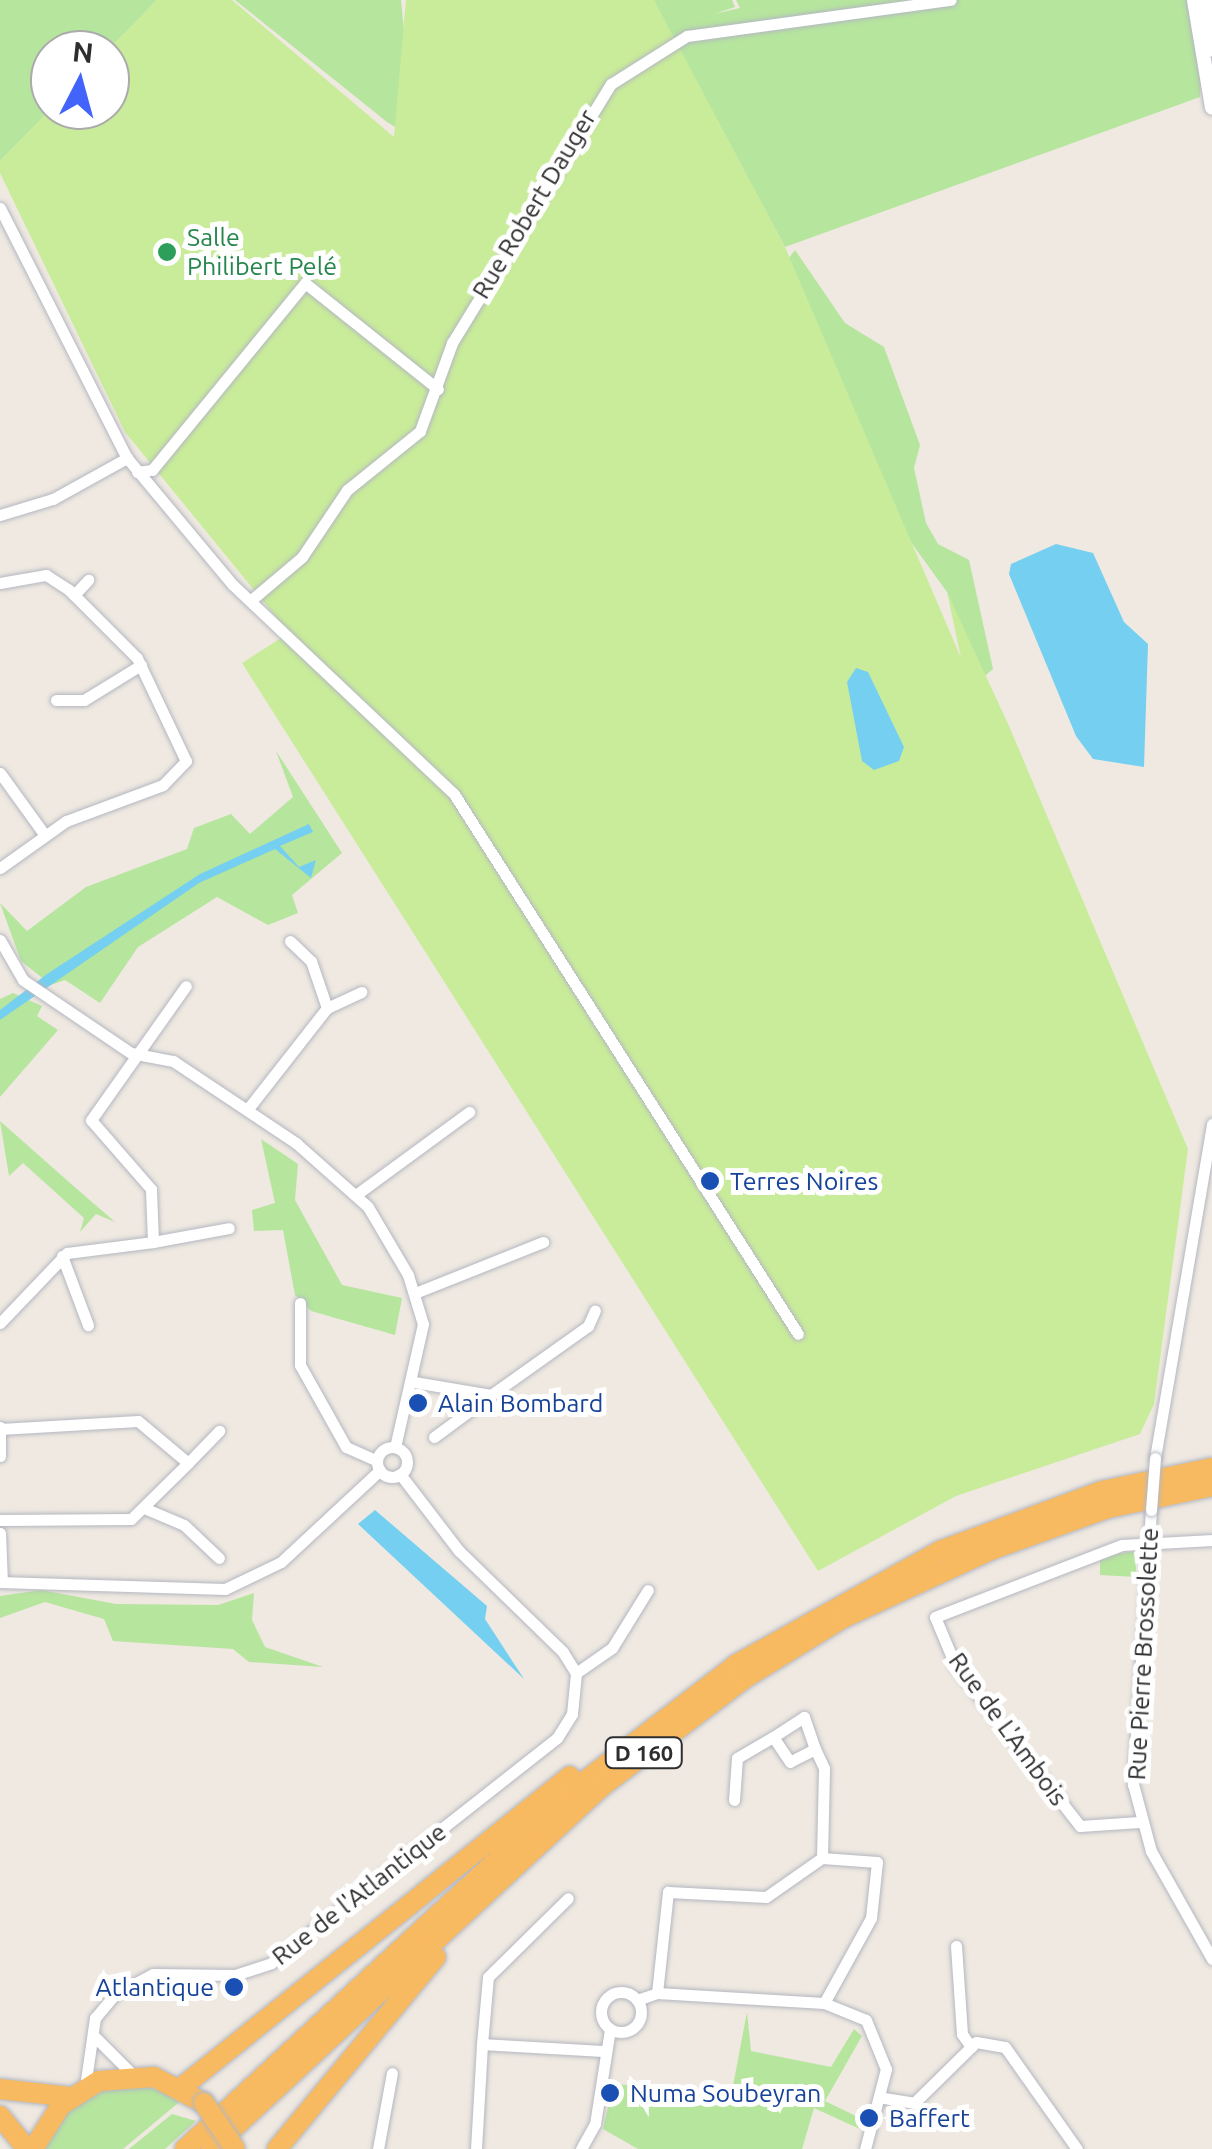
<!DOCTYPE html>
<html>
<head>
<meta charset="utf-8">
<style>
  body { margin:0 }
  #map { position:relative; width:1212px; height:2149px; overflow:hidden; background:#efe9e1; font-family:Ubuntu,sans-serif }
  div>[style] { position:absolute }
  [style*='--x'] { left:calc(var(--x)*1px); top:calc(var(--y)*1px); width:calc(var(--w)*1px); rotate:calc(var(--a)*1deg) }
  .green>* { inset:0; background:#b6e59e }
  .pitch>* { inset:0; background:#c9ec9a }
  .water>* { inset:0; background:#75cff0 }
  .roads { filter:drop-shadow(0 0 2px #b4b7c1) drop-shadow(0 0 2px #b4b7c1) }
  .minor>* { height:11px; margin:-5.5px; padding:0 5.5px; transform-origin:5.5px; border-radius:5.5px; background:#fff }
  .minor>.ring { margin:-5.5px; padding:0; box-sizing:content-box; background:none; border:11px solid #fff; border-radius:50% }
  .tertiary>* { height:14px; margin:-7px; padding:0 7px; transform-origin:7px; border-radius:7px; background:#fff }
  .trunk>* { height:20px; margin:-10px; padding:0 10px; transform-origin:10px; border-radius:10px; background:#f8ba60 }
  .bridges { filter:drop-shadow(0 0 2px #b4b7c1) drop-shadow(0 0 2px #b4b7c1) }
  .minor-bridge>* { height:11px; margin:-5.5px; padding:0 5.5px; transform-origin:5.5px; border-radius:5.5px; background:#fff }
  .trunk-bridge>* { height:20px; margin:-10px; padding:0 10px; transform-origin:10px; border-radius:10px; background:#f8ba60 }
  .dots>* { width:28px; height:28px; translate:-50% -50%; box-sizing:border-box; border:5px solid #fff; border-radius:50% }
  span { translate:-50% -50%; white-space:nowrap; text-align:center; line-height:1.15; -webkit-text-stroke:10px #fff; paint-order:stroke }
  .shield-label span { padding:2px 8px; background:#fff; border:2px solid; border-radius:8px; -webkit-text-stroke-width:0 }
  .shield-label { font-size:22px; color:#2e2e2e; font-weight:700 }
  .street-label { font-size:25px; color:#2e2e2e }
  .leisure-label { font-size:25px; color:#27864d }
  .left { translate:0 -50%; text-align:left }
  .transit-label { font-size:25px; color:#164399 }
  .right { translate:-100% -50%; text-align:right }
  .north { position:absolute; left:30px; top:30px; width:100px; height:100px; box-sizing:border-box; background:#fff; border:2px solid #ababab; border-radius:50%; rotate:6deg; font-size:28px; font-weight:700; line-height:40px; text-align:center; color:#2e2e2e }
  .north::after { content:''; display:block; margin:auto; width:35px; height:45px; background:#4264fb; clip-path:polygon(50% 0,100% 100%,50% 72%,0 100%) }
</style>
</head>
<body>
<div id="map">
  <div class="green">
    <div style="clip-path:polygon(0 0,157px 0,108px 50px,50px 50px,50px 110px,0 161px)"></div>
    <div style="clip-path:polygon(235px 0,401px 0,414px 138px,387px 122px)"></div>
    <div style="clip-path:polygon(653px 0,732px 0,735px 7px,714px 14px,740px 8px,736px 0,1206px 0,1200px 97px,785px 247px)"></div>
    <div style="clip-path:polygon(795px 250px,845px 323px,884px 347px,920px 445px,914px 468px,926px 523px,938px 544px,969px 560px,993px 669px,981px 679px,947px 592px,874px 491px,770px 283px)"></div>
    <div style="clip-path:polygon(276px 751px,342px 853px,292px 895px,298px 913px,268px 925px,217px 897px,138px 947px,100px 1003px,65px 980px,51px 985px,21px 961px,0 903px,27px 931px,86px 887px,187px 849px,194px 828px,231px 814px,250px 834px,293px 797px)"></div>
    <div style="clip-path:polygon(13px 993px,42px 1006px,37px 1016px,58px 1030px,0 1097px,0 999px)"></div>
    <div style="clip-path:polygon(0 1121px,70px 1183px,115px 1222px,96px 1214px,80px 1232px,84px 1218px,23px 1163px,9px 1176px)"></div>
    <div style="clip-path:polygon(261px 1139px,298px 1164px,295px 1200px,342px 1285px,402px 1298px,395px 1335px,311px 1311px,295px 1295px,283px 1230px,254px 1231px,252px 1210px,275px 1203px)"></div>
    <div style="clip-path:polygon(1134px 1551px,1137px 1577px,1100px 1575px,1100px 1557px)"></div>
    <div style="clip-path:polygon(41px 1590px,116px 1604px,218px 1605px,254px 1593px,252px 1620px,265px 1647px,323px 1667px,249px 1662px,233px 1649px,113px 1641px,104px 1619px,45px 1602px,0 1618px,0 1596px)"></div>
    <div style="clip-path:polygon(747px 2012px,751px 2051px,831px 2067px,854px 2029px,862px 2036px,825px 2101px,866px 2121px,862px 2130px,814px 2108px,802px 2149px,638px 2149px,603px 2129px,613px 2084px,732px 2091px)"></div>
    <div style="clip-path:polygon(147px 2086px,183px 2099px,123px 2149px,44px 2149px,65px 2113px,103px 2090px)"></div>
    <div style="clip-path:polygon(172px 2114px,196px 2121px,165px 2149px,129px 2149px)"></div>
  </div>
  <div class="pitch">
    <div style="clip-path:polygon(157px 0,232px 0,394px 137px,406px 0,654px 0,785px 247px,961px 658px,947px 592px,1009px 726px,1188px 1149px,1154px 1404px,1140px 1434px,956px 1496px,818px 1571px,242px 663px,289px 633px,125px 432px,0 173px,0 161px,50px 110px,110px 110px,108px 50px)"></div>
  </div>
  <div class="water">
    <div style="clip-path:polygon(1056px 544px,1093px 553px,1124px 622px,1148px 644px,1144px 767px,1093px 759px,1076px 736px,1009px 574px,1011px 564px)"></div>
    <div style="clip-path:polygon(856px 668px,868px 672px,904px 747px,899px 761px,874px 770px,862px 761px,847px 682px)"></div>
    <div style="clip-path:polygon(309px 824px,313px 832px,280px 846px,299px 867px,316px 860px,311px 878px,275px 849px,199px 883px,0 1020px,0 1010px,47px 974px,200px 874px)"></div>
    <div style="clip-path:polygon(375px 1510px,487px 1606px,485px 1619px,524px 1679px,358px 1524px)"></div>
  </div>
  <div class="roads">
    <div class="minor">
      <div style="--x:0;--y:208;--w:280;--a:63.1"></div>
      <div style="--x:127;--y:458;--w:165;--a:50.2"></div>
      <div style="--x:233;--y:585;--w:304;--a:43.4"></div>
      <div style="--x:454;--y:794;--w:640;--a:57.5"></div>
      <div style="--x:137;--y:472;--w:15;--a:-8"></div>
      <div style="--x:152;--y:470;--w:242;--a:-50.7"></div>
      <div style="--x:305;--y:283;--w:170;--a:38.6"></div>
      <div style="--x:0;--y:515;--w:55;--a:-16.8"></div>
      <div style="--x:53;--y:499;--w:85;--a:-29"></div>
      <div style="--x:0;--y:583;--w:47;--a:-9.9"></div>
      <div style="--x:46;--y:575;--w:27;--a:33"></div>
      <div style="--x:69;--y:590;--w:96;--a:45"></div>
      <div style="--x:137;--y:658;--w:114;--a:64.6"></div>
      <div style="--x:186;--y:761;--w:33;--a:134"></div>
      <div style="--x:163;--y:785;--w:103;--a:159.6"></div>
      <div style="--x:66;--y:821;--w:81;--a:144.5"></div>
      <div style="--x:74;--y:595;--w:21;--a:-47"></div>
      <div style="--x:250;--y:601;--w:68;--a:-40.2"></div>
      <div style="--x:302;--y:557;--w:81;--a:-56.1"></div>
      <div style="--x:347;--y:490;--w:94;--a:-38.9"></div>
      <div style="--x:420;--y:431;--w:94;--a:-70"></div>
      <div style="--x:452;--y:343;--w:304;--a:-58.5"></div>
      <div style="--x:611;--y:84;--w:90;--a:-32.3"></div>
      <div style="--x:687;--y:36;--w:266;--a:-7.8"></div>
      <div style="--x:56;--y:700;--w:28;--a:0"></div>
      <div style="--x:84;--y:700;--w:67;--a:-31.6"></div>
      <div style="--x:0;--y:773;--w:75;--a:54.2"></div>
      <div style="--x:0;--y:940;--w:46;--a:60.1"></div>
      <div style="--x:23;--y:980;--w:130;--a:34.1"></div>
      <div style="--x:131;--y:1053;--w:43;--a:10.8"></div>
      <div style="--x:173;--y:1061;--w:148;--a:33.7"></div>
      <div style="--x:296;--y:1143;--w:96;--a:41.6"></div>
      <div style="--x:368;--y:1207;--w:79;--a:59.5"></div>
      <div style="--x:408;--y:1275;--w:51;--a:73"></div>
      <div style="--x:423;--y:1324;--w:126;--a:102.8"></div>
      <div style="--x:290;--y:941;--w:29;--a:44"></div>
      <div style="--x:311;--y:961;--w:50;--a:71.2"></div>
      <div style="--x:247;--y:1110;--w:130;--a:-51.9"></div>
      <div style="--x:327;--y:1008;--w:38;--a:-25"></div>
      <div style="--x:357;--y:1194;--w:139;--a:-36.2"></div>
      <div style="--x:153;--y:1242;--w:77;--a:-10.4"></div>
      <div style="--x:62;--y:1256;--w:74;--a:69.4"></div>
      <div style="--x:415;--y:1293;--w:138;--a:-21.7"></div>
      <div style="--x:300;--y:1303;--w:62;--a:90"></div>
      <div style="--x:300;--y:1365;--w:94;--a:60.7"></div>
      <div style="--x:346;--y:1447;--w:34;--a:24"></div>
      <div style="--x:0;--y:1323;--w:97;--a:-46.3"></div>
      <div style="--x:67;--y:1253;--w:87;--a:-7.3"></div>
      <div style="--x:153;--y:1242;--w:53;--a:-92.2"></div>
      <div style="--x:151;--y:1189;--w:91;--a:-131"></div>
      <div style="--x:91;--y:1120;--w:164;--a:-54.7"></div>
      <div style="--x:414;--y:1382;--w:78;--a:9.6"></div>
      <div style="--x:491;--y:1395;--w:119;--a:-35.4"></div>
      <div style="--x:588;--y:1326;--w:17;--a:-66"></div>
      <div style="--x:0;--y:1427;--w:29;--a:90"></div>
      <div style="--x:0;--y:1429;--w:138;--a:-3.3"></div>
      <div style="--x:138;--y:1421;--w:65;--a:40"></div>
      <div style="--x:188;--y:1463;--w:80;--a:135.5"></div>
      <div style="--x:131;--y:1519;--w:131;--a:179.6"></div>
      <div style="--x:434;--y:1437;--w:71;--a:-36.4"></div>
      <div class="ring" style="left:377px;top:1447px;width:19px;height:19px"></div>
      <div style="--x:1155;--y:1458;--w:339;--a:-80.3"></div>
      <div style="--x:188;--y:1463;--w:45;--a:-45.9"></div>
      <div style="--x:144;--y:1508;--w:43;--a:23"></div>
      <div style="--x:184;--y:1525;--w:48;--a:43.3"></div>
      <div style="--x:1151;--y:1510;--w:275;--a:93.8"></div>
      <div style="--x:1133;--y:1784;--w:69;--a:75"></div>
      <div style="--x:1151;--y:1851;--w:124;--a:60.5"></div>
      <div style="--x:0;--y:1533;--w:49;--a:87.7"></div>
      <div style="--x:0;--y:1582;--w:225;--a:1.8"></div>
      <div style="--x:225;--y:1589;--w:62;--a:-25.7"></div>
      <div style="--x:281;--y:1562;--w:135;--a:-42.9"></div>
      <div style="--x:576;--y:1673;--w:44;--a:-34.8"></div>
      <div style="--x:612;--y:1648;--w:68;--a:-58.2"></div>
      <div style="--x:734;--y:1800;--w:42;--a:-85.9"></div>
      <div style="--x:737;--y:1758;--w:42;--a:-30.3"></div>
      <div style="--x:1139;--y:1822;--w:59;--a:176.1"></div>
      <div style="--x:1080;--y:1826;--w:202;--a:-127.9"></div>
      <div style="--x:956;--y:1667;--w:54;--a:-112.8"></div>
      <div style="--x:935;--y:1617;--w:200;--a:-21.1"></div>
      <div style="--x:1122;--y:1545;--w:90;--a:-3.2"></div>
      <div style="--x:822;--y:1858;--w:55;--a:4.2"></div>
      <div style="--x:877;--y:1862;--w:56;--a:96.1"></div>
      <div style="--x:871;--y:1918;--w:97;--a:118.9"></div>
      <div style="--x:956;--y:1946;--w:88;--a:86.1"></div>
      <div style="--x:962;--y:2034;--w:16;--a:55"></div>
      <div class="ring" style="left:601px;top:1992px;width:29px;height:29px"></div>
      <div style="--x:657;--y:1993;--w:102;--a:-83.8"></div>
      <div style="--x:668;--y:1892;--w:98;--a:2.9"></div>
      <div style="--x:766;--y:1897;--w:68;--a:-34.9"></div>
      <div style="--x:822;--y:1858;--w:90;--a:-88.7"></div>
      <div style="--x:824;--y:1768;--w:21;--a:-115"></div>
      <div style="--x:815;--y:1749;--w:28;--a:153"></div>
      <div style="--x:790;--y:1762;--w:30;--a:-124"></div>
      <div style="--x:773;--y:1737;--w:37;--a:-33"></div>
      <div style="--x:804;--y:1717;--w:34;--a:71"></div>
      <div style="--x:637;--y:2000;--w:21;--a:-19"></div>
      <div style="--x:657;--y:1993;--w:167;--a:3.4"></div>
      <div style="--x:824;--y:2003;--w:45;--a:22"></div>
      <div style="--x:866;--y:2020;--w:53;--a:67.8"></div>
      <div style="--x:886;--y:2069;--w:83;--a:104.7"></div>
      <div style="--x:95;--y:2037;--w:54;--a:45"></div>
      <div style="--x:482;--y:2044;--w:67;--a:-84.9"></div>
      <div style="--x:488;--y:1977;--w:112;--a:-44.6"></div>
      <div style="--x:85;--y:2087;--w:70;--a:-81.8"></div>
      <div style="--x:95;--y:2018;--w:31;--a:-50"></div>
      <div style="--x:115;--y:1994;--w:43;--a:-27.8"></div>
      <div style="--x:153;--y:1974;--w:82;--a:0.7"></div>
      <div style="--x:235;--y:1975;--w:38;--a:-18"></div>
      <div style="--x:271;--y:1963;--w:364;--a:-38.2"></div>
      <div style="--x:557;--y:1738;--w:28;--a:-58"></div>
      <div style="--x:572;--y:1714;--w:41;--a:-84.4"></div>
      <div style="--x:576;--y:1673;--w:25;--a:-122"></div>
      <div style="--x:563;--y:1652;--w:145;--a:-135.8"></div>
      <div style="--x:459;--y:1551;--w:97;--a:-127.5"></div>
      <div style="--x:884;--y:2098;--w:30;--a:9"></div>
      <div style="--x:914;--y:2103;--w:87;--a:-44.5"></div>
      <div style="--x:976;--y:2042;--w:29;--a:10"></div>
      <div style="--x:1005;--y:2047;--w:125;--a:54.8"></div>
      <div style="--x:378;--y:2149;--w:77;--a:-79.6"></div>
      <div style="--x:476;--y:2149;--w:105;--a:-86.7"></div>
      <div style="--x:482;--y:2044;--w:120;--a:3.3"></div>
      <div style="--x:581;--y:2149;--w:29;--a:-61"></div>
      <div style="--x:595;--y:2124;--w:96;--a:-81"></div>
    </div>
    <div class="tertiary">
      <div style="--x:1194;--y:0;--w:109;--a:80.5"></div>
      <div style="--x:1205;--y:0;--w:50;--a:82"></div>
    </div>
    <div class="trunk">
      <div style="--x:182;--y:2087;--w:497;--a:-38.7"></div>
      <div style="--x:0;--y:2089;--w:70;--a:6.5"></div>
      <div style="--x:0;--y:2116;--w:43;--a:50.7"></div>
      <div style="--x:33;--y:2149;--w:52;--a:-57.5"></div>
      <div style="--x:61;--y:2105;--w:45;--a:-32.3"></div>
      <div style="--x:99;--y:2081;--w:55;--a:-4.2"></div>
      <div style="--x:154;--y:2077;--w:56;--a:27.5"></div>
      <div style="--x:185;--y:2149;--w:529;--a:-42.78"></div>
      <div style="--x:573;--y:1790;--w:207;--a:-37.5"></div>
      <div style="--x:737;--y:1664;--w:232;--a:-29.1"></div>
      <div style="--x:940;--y:1551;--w:173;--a:-20.3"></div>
      <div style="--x:1102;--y:1491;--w:112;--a:-11.8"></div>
      <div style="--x:211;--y:2149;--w:532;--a:-42.87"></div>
      <div style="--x:601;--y:1787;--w:181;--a:-37.1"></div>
      <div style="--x:745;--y:1678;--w:115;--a:-31.5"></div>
      <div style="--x:843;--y:1618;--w:165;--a:-24.7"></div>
      <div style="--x:993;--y:1549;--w:122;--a:-19.6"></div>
      <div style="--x:1108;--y:1508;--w:106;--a:-11.9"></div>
      <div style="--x:277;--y:2149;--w:249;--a:-50.4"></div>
    </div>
  </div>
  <div class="bridges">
    <div class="minor-bridge">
      <div style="--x:1151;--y:1510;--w:52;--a:-85.6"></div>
    </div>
    <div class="trunk-bridge">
      <div style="--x:204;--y:2103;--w:55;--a:56"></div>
    </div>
  </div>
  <div class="dots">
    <div style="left:167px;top:252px;background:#2e9e5b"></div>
    <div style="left:710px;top:1181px;background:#1a4fb4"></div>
    <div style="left:418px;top:1403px;background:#1a4fb4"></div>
    <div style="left:234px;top:1987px;background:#1a4fb4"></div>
    <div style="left:610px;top:2093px;background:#1a4fb4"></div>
    <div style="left:869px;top:2118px;background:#1a4fb4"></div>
  </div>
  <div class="shield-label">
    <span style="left:644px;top:1753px">D 160</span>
  </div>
  <div class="street-label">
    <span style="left:534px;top:204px;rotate:-59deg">Rue Robert Dauger</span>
    <span style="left:1143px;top:1654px;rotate:-87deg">Rue Pierre Brossolette</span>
    <span style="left:1008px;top:1729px;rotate:54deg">Rue de L'Ambois</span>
    <span style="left:359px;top:1894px;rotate:-38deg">Rue de l'Atlantique</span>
  </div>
  <div class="leisure-label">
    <span class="left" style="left:187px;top:252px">Salle<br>Philibert Pelé</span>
  </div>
  <div class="transit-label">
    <span class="left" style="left:730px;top:1181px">Terres Noires</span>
    <span class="left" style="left:438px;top:1403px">Alain Bombard</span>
    <span class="right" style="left:214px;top:1987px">Atlantique</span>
    <span class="left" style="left:630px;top:2093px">Numa Soubeyran</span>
    <span class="left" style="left:889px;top:2118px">Baffert</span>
  </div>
  <div class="north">N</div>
</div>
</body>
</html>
